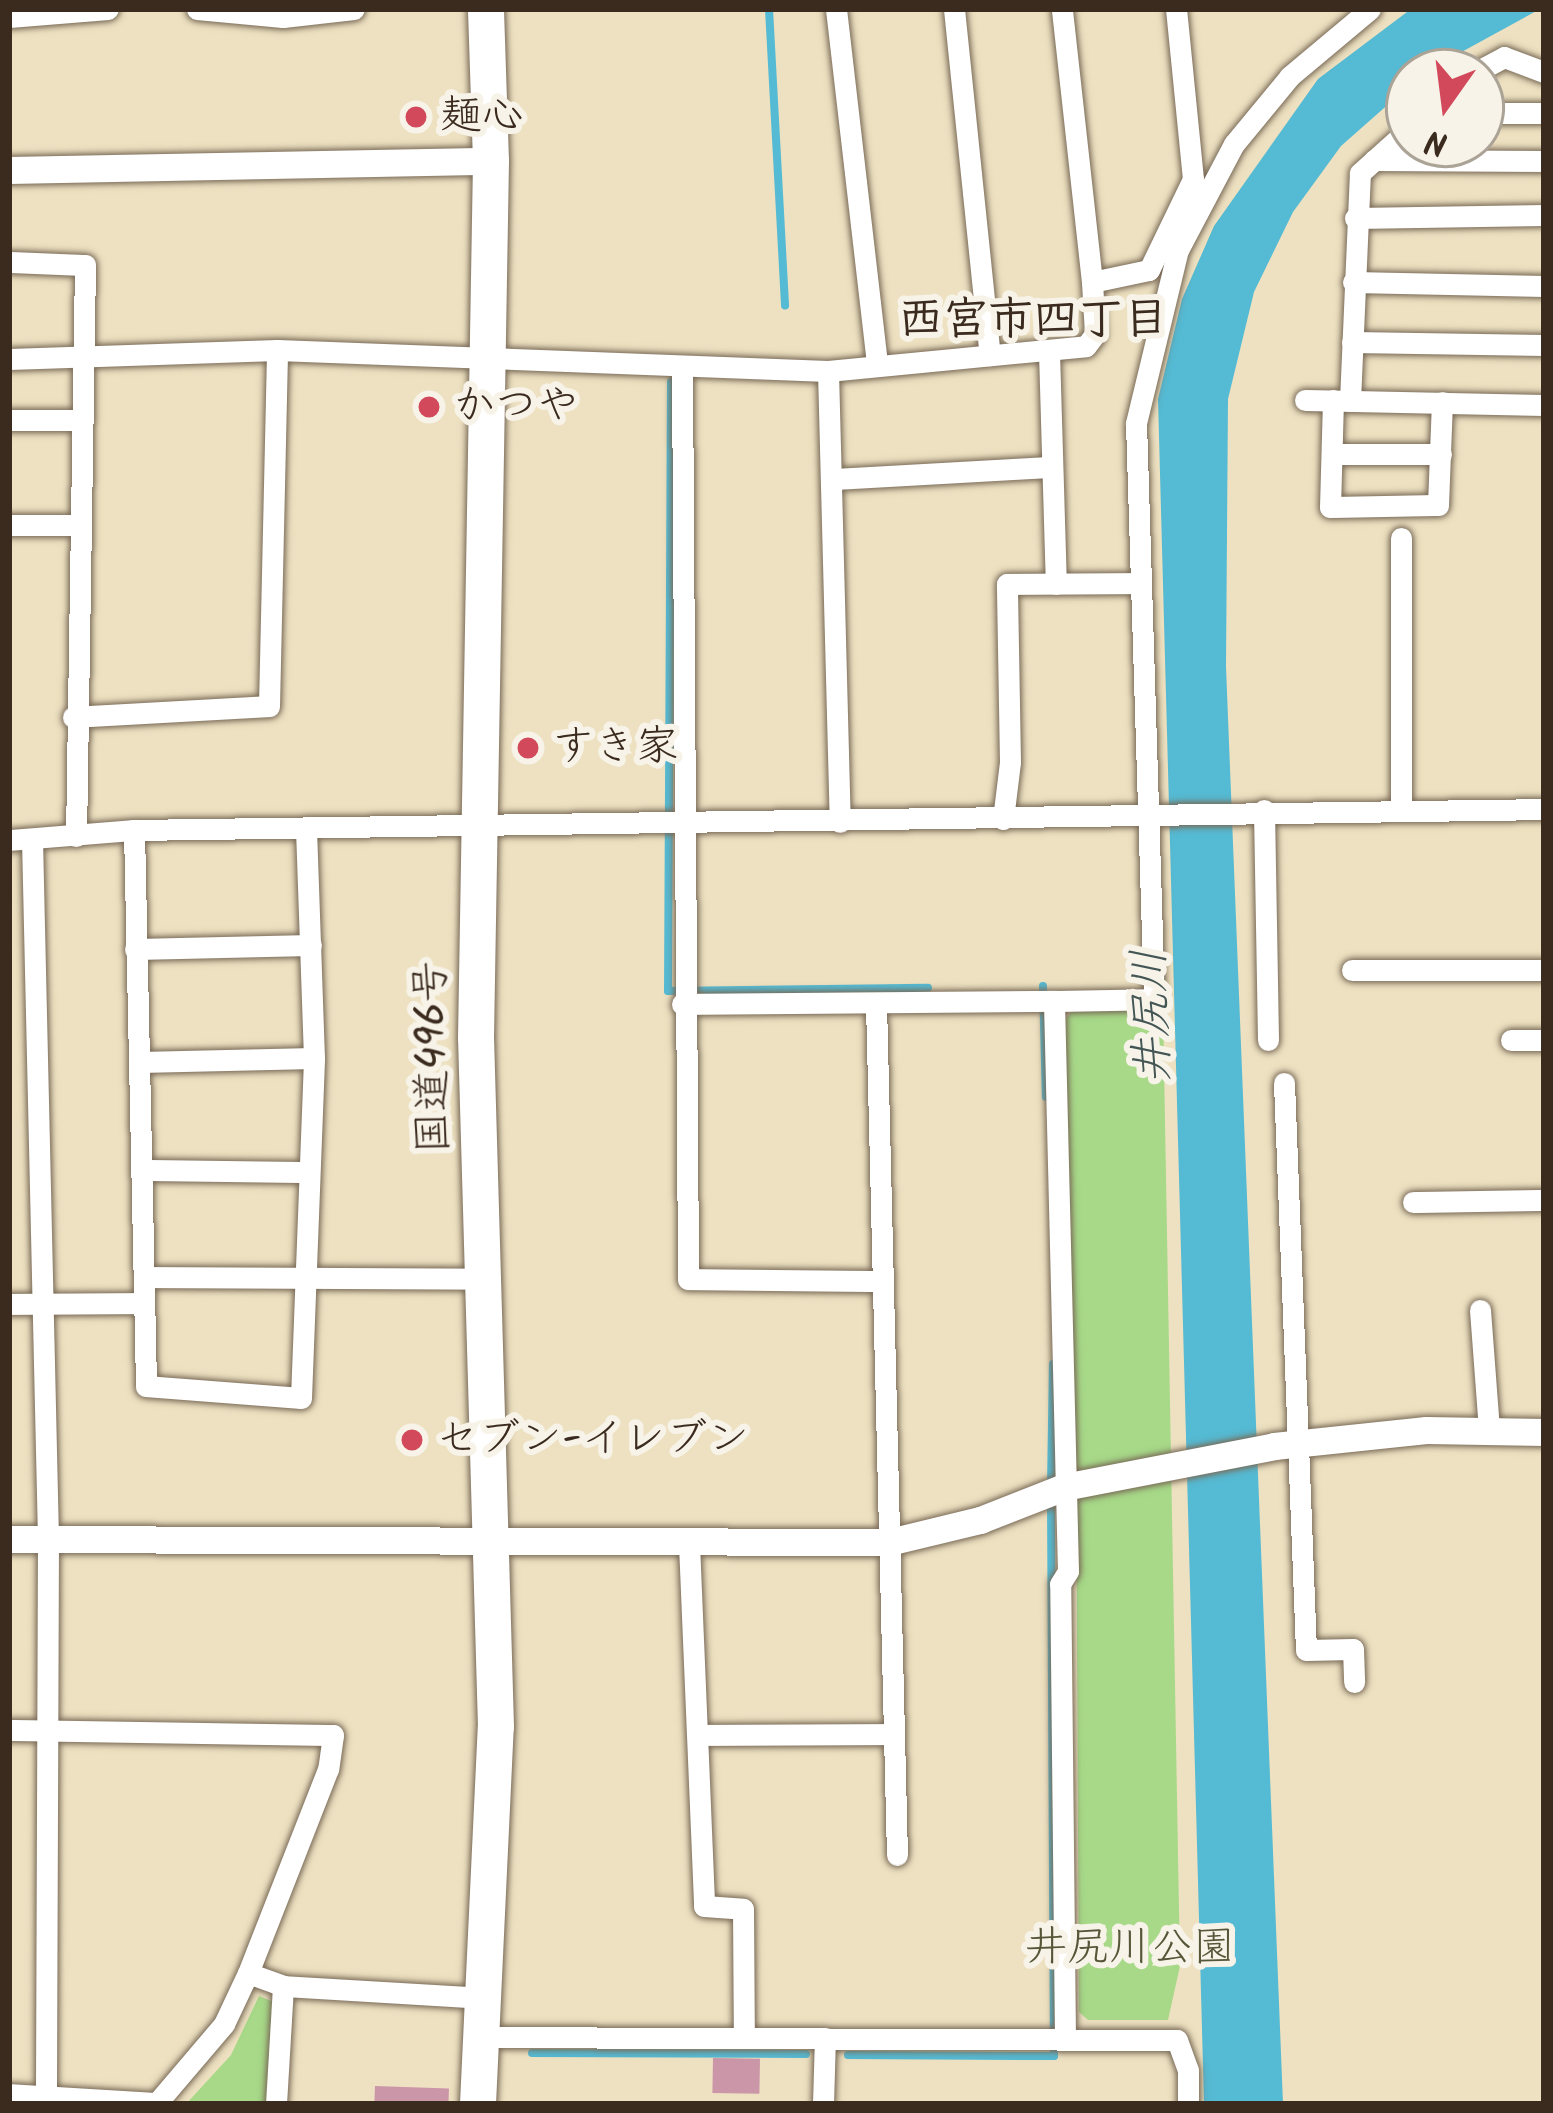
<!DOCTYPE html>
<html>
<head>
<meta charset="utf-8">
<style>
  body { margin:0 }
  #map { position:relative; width:1553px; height:2113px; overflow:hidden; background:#ede1c1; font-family:Kalam,"Klee One",sans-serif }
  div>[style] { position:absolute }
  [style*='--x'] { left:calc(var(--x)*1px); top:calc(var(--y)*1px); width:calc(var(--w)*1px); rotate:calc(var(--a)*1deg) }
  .green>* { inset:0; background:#a7d988 }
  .water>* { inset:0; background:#55bad3 }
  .stream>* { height:8px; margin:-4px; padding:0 4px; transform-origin:4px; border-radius:4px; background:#55bad3 }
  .building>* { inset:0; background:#cb97a8; transform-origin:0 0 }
  .roads { filter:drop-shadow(0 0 3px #796a57) drop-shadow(0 0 3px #796a57) }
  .minor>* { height:21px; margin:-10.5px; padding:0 10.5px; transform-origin:10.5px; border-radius:10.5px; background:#fff }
  .tertiary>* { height:27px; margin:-13.5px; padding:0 13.5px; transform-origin:13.5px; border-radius:13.5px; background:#fff }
  .trunk>* { height:36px; margin:-18px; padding:0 18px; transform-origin:18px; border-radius:18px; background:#fff }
  .dots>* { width:33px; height:33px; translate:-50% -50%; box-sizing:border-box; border:6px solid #f7f3e8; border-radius:50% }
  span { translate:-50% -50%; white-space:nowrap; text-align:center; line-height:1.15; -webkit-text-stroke:12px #f7f3e8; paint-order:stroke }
  .poi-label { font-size:42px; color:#3b2a1e }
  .left { translate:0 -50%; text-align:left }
  .street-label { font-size:42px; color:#3b2a1e }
  .park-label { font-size:42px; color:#565638 }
  .neighbourhood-label { font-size:45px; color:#3b2a1e; font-weight:700 }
  .water-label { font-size:45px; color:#435554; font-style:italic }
  .frame { position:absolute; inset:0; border:12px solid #3b2a1e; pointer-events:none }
  .north { position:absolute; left:1385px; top:48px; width:120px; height:120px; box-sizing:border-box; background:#f7f3e8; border:3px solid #aca397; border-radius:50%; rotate:194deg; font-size:33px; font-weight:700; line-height:48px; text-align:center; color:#3b2a1e }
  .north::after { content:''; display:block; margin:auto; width:42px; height:54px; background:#d1495b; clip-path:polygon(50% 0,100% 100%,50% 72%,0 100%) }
</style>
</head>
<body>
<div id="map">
  <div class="green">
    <div style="clip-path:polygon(1163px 1009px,1180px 1966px,1168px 2020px,1088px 2020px,1079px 2012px,1076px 1447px,1064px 1021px,1072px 1011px)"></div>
    <div style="clip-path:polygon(259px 1996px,276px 2003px,272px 2104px,186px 2104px,231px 2055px)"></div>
  </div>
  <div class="water">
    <div style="clip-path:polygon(1411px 9px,1540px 9px,1425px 72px,1409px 72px,1409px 86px,1341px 146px,1293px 212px,1254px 292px,1228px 399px,1226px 667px,1283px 2104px,1204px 2104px,1158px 399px,1182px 299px,1214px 226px,1318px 79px)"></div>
  </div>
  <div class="stream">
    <div style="--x:769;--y:9;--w:297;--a:86.9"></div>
    <div style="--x:671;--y:382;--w:609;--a:90.28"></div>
    <div style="--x:668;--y:991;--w:260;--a:-0.7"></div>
    <div style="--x:1043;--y:986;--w:111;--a:88.5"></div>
    <div style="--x:1051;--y:1487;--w:123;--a:-89.1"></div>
    <div style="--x:532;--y:2053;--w:274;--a:0.2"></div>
    <div style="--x:848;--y:2055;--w:206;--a:0.3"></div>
    <div style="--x:1054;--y:2056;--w:554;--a:-90.31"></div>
  </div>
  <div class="building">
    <div style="left:713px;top:2058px;width:47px;height:35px;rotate:1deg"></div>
    <div style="left:375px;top:2086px;width:74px;height:18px;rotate:2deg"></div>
  </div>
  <div class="roads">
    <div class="minor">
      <div style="--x:197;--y:9;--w:86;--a:5.3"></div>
      <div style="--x:283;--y:17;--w:71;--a:-6.4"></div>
      <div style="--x:836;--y:9;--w:358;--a:83.4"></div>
      <div style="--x:954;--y:9;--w:348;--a:84.1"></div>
      <div style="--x:9;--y:17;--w:99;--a:-4.6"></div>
      <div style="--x:1476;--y:72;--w:32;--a:-28"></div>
      <div style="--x:1504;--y:57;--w:43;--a:20.6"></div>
      <div style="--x:1481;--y:113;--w:63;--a:0"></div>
      <div style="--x:1374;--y:160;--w:170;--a:0.3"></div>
      <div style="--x:1355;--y:218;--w:189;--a:-0.9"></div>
      <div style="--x:9;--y:262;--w:76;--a:2.3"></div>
      <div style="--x:85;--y:265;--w:571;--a:90.9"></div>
      <div style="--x:1092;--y:282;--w:58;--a:-11.9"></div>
      <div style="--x:1149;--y:270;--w:101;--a:-64.2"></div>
      <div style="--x:1193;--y:179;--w:171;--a:-95.7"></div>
      <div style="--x:1353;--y:282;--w:191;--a:1.2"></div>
      <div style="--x:1352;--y:342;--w:192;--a:0.9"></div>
      <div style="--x:1049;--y:352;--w:232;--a:88.3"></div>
      <div style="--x:9;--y:359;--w:268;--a:-1.9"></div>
      <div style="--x:277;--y:350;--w:551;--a:2.18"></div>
      <div style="--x:828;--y:371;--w:259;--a:-5.5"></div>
      <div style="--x:1086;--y:346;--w:15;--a:-53"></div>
      <div style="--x:1095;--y:334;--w:52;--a:-93.3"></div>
      <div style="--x:1092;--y:282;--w:275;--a:-96.3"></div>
      <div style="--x:682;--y:370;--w:909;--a:89.62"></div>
      <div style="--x:688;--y:1279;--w:195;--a:0.6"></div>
      <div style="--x:828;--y:371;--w:451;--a:88.5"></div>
      <div style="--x:1305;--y:400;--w:239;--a:1.2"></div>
      <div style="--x:1333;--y:400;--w:107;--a:91.6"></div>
      <div style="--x:1330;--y:507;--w:108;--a:-1.1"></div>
      <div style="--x:1438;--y:505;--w:103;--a:-87.8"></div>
      <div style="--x:1350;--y:401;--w:228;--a:-87.5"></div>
      <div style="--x:1360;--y:173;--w:66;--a:-41.9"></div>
      <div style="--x:9;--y:420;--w:71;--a:0"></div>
      <div style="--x:1333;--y:454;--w:108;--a:0"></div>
      <div style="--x:836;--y:479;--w:216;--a:-3.2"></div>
      <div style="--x:9;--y:525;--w:66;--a:0"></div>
      <div style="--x:1401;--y:538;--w:271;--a:90"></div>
      <div style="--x:73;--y:717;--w:196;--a:-3.2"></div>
      <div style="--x:269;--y:706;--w:356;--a:-88.7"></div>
      <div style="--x:1264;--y:810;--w:230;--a:89"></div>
      <div style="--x:1003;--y:819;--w:57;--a:-83"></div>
      <div style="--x:1010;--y:762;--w:178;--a:-91"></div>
      <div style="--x:1007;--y:584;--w:134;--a:-0.4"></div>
      <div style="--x:134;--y:830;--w:556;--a:88.76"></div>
      <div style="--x:146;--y:1386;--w:155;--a:4.4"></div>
      <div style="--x:301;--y:1398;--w:340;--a:-87.8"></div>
      <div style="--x:314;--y:1058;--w:229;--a:-92"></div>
      <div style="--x:32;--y:839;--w:700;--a:88.69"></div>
      <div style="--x:48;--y:1539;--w:556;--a:90.21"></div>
      <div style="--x:9;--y:840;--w:125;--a:-4.6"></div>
      <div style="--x:134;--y:830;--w:1410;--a:-0.85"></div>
      <div style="--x:135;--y:949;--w:176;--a:-1.3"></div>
      <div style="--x:1352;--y:970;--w:192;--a:0"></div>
      <div style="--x:876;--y:1003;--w:852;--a:88.59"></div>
      <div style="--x:682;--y:1004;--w:372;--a:-0.5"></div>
      <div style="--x:1511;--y:1040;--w:33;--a:0"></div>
      <div style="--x:139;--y:1062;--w:175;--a:-1.3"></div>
      <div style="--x:1284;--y:1083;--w:567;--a:87.78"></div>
      <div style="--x:1306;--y:1650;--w:47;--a:-1.2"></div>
      <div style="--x:1353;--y:1649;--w:33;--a:88"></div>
      <div style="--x:141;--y:1170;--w:167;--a:0.7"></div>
      <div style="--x:1413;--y:1202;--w:131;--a:-0.9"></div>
      <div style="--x:145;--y:1277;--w:338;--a:0.3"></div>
      <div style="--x:9;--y:1304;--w:134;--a:-0.4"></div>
      <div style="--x:1480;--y:1310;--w:121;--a:85.7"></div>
      <div style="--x:689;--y:1544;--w:362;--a:87.6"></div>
      <div style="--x:704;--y:1906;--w:39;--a:4"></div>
      <div style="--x:743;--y:1909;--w:129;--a:89.6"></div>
      <div style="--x:9;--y:1730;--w:324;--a:0.9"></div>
      <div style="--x:333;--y:1735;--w:34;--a:98"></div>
      <div style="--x:328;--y:1769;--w:219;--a:111.4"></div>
      <div style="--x:699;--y:1735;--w:195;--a:-0.3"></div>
      <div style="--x:481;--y:2037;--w:696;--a:0.25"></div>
      <div style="--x:1177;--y:2040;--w:32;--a:70"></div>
      <div style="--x:1188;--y:2070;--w:34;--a:90"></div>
      <div style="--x:1065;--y:2039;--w:455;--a:-90.6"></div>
      <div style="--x:1060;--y:1584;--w:15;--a:-58"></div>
      <div style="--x:1068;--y:1571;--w:570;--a:-91.41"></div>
      <div style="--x:1054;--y:1001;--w:100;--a:-1.1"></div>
      <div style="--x:1154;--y:999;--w:576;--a:-91.79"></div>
      <div style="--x:1136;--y:423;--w:178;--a:-76.4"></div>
      <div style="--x:1178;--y:250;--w:120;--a:-62.2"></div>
      <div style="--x:1234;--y:144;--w:88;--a:-50.5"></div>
      <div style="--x:1290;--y:76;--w:104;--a:-39.9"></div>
      <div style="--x:9;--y:2094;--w:148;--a:3.5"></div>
      <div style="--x:156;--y:2104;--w:105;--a:-49.6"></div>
      <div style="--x:224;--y:2024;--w:56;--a:-64.8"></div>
      <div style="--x:248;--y:1973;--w:37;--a:20"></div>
      <div style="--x:283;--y:1986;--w:200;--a:3.4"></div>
      <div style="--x:276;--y:2104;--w:118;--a:-86.6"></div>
      <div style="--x:823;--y:2104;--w:66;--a:-88.3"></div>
    </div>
    <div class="tertiary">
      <div style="--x:9;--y:170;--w:482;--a:-1.1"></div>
      <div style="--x:9;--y:1539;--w:880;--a:0.2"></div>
      <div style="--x:889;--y:1542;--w:94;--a:-13.6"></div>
      <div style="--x:980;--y:1520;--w:90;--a:-21.4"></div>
      <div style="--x:1064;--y:1487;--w:214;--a:-11"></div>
      <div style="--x:1274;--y:1446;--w:153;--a:-6"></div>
      <div style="--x:1426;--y:1430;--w:118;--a:1"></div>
    </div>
    <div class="trunk">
      <div style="--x:478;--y:2104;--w:377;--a:-87.3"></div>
      <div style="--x:496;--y:1727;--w:689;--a:-91.66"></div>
      <div style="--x:476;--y:1038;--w:877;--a:-89.02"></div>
      <div style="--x:491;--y:161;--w:152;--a:-91.9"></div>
    </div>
  </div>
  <div class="dots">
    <div style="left:416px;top:117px;background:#d1495b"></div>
    <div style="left:429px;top:407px;background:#d1495b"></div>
    <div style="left:528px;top:748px;background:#d1495b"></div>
    <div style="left:412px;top:1440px;background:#d1495b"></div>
  </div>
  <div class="poi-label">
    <span class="left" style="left:440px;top:117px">麺心</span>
    <span class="left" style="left:453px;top:407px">かつや</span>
    <span class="left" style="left:552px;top:748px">すき家</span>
    <span class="left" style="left:436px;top:1440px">セブン-イレブン</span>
  </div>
  <div class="street-label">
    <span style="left:434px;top:1057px;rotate:-91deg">国道496号</span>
  </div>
  <div class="park-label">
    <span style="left:1130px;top:1949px">井尻川公園</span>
  </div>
  <div class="neighbourhood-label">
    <span style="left:1033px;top:322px">西宮市四丁目</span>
  </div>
  <div class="water-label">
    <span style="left:1154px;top:1016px;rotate:-92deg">井尻川</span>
  </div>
  <div class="frame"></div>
  <div class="north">N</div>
</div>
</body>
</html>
